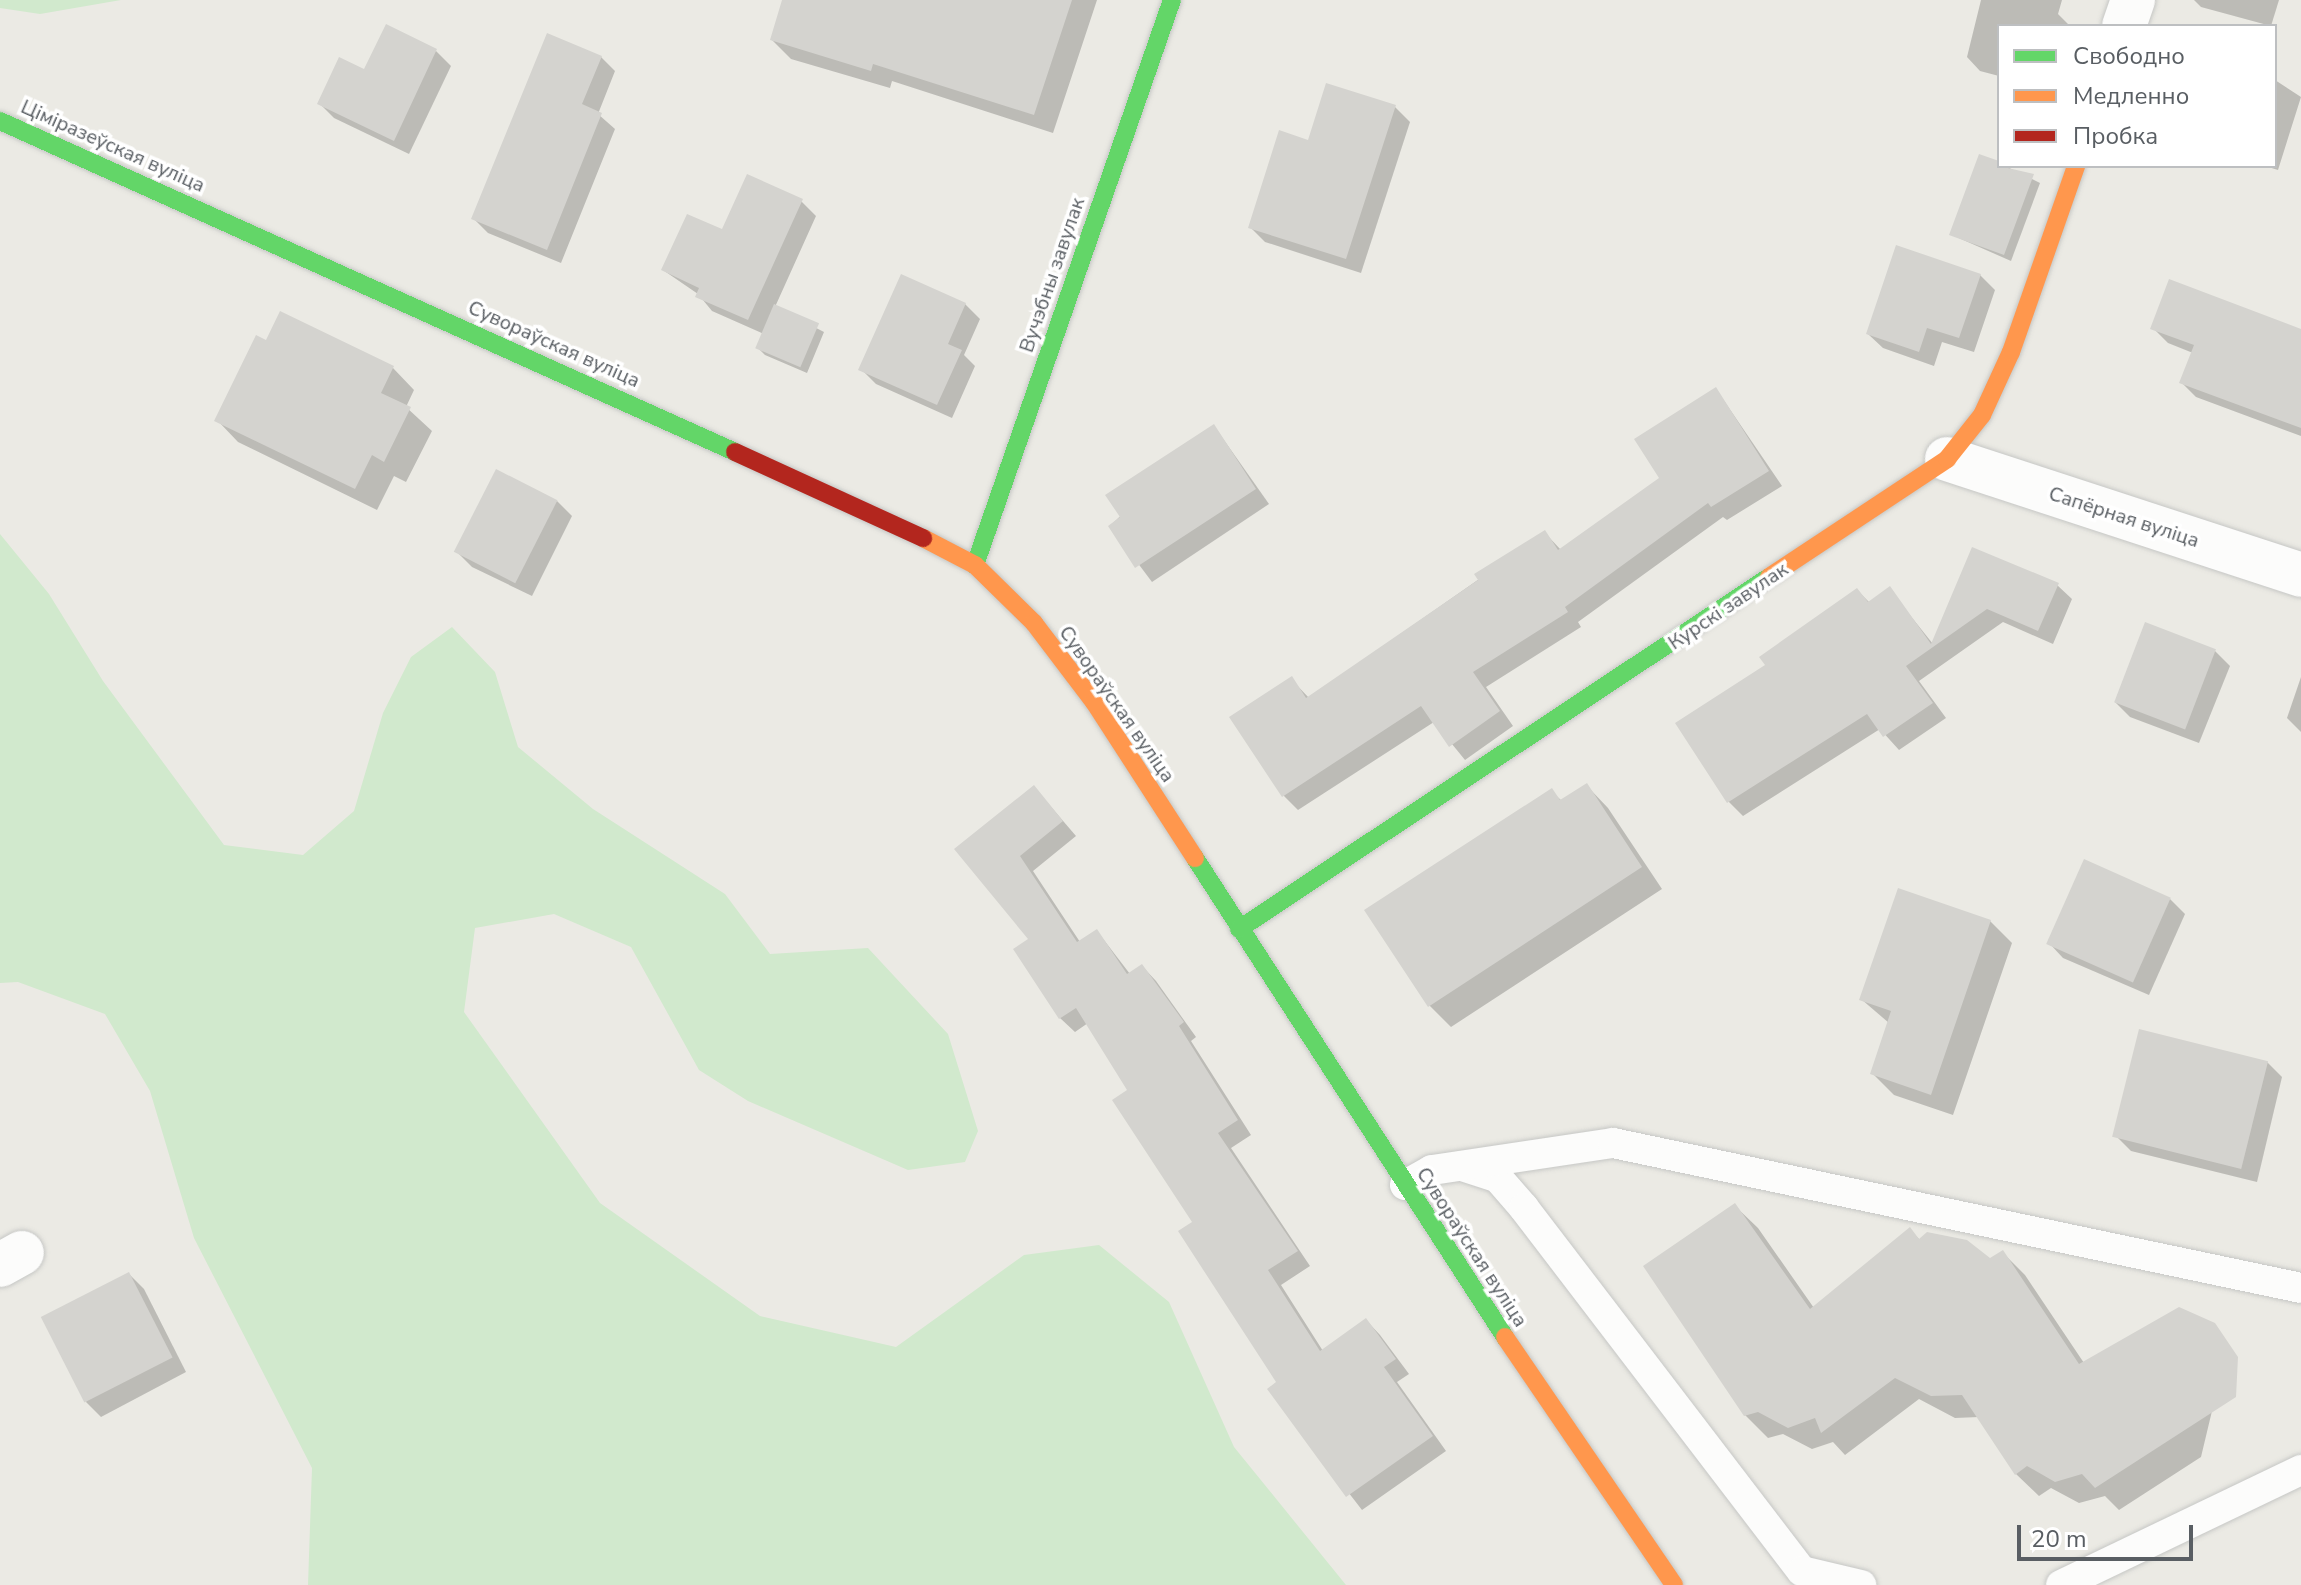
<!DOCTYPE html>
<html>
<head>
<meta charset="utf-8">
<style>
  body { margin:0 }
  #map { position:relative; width:2301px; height:1585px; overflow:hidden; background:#ebeae4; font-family:"Nunito Sans",sans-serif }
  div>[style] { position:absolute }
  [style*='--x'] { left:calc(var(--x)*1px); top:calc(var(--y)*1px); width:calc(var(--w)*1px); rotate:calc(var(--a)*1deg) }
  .green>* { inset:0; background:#d1e9cd }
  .shadow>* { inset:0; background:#0003 }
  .building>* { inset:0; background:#d4d3cf; transform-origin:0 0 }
  .roads { filter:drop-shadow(0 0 2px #c6c7c5) drop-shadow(0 0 2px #c6c7c5) }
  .lane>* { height:30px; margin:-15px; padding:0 15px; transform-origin:15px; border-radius:15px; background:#fcfcfb }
  .street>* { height:44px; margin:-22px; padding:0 22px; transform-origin:22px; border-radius:22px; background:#fcfcfb }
  .fast>* { height:18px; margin:-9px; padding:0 9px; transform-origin:9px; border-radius:9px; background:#63d668 }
  .slow>* { height:18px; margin:-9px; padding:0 9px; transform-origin:9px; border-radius:9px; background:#ff974d }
  .jam>* { height:18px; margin:-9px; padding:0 9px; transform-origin:9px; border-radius:9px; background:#b3261e }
  span { translate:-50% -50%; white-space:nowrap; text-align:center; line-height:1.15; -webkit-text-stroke:7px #fff; paint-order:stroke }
  .street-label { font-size:20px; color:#595e63 }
  .legend { position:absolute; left:1997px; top:24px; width:280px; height:144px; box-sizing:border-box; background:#fff; border:2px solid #bdbfc1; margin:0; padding:10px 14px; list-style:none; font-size:24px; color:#595e63 }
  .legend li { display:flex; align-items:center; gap:16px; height:40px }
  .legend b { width:40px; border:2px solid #bdbfc1 }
  .scale { position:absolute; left:2017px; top:1525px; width:176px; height:36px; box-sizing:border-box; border:4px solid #595e63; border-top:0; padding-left:10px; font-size:24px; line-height:28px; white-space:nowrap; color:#595e63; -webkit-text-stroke:6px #fff; paint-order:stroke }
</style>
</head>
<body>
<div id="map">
  <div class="green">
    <div style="clip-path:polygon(0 0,121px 0,40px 14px,0 8px)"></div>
    <div style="clip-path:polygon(0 534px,49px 594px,103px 681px,224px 845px,303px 855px,354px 811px,383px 713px,411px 657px,452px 627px,495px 672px,518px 747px,593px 809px,725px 894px,770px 954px,868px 948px,948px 1034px,978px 1131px,965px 1162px,908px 1170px,748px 1101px,699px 1070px,631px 947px,554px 914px,475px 928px,464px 1012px,600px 1203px,760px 1316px,896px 1347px,1024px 1255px,1099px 1245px,1169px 1302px,1234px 1447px,1346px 1585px,308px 1585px,312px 1468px,194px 1238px,150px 1091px,105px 1014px,18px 982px,0 983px)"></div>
  </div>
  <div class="shadow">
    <div style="clip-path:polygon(784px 0,1097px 0,1053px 133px,892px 81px,890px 88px,791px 59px,772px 40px)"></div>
    <div style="clip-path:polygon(1981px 0,2062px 0,2058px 14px,2070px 26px,1999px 26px,1999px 76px,1980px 71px,1967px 57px)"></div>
    <div style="clip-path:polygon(2194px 0,2279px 0,2271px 26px,2201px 7px)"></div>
    <div style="clip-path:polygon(436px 51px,451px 66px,409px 154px,334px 118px,319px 103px,365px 72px)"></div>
    <div style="clip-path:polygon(601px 57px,615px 71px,598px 114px,615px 129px,561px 263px,488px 233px,474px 219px)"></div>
    <div style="clip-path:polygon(2275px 80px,2301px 97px,2278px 170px,2265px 166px,2275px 166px)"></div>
    <div style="clip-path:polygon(1395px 107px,1410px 122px,1361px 273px,1265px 242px,1250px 227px,1309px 142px)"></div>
    <div style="clip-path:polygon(1999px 163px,2040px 183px,2011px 261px,1952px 235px)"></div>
    <div style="clip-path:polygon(801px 201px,816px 216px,775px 307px,824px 332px,807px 373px,765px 355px,758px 348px,764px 334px,712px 311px,698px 294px,663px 270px,723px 232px)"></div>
    <div style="clip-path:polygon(1980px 275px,1995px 290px,1974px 352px,1942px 342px,1934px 366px,1883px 348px,1868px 334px)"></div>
    <div style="clip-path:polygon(965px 304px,980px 319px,964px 355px,975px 366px,952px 418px,876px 384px,861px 369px)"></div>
    <div style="clip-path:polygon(2153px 328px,2301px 331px,2301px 436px,2196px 397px,2182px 383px,2193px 353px,2168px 343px)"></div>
    <div style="clip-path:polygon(267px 343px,393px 368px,414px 390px,406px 407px,432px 431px,406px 482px,394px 476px,377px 510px,238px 442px,217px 420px)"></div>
    <div style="clip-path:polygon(1716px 389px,1782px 486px,1727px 520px,1723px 517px,1578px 622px,1581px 627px,1486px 687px,1513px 726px,1465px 760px,1434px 722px,1298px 810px,1284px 796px,1291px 679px,1309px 698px,1545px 533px,1561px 550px,1662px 479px)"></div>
    <div style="clip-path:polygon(1214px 426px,1269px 504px,1152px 582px,1110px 526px)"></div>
    <div style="clip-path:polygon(557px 501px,572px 516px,532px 596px,472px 567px,457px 552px)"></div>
    <div style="clip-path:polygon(1974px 550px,2057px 585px,2072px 599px,2053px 644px,2003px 622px,1919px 681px,1946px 718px,1899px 750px,1880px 729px,1743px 816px,1728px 801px,1768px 666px,1857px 590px,1870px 603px,1889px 589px,1933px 644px)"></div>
    <div style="clip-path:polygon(2215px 651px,2230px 666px,2199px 743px,2130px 717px,2115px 702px)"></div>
    <div style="clip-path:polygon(2301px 677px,2301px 732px,2287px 718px)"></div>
    <div style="clip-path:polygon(1587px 786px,1608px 808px,1662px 889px,1451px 1027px,1429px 1005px,1551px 791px,1562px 801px)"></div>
    <div style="clip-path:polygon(1034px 787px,1076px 836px,1033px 871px,1080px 942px,1097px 931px,1130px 974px,1142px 966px,1156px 981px,1196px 1037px,1191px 1041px,1251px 1135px,1231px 1148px,1310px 1266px,1281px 1285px,1323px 1351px,1366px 1320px,1380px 1335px,1409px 1374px,1397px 1382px,1446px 1451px,1362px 1510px,1269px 1390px,1279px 1383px,1130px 1091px,1088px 1023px,1075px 1032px,1060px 1018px,1031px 940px,957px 849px)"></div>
    <div style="clip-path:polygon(2170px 899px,2185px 914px,2149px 995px,2063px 958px,2049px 943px)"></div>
    <div style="clip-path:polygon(1990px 921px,2012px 943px,1953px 1115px,1894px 1095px,1872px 1073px,1889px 1023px,1861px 999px)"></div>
    <div style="clip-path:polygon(2267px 1062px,2282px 1077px,2257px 1182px,2131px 1151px,2116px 1136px)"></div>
    <div style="clip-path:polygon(1735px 1206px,1758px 1228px,1814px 1308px,1910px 1230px,1920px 1240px,1990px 1260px,2003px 1253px,2025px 1275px,2084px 1363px,2228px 1344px,2201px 1457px,2119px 1510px,2105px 1496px,2079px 1503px,2051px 1488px,2039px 1496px,2016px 1474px,1979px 1417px,1955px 1418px,1919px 1399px,1845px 1455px,1833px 1442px,1812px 1449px,1783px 1434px,1768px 1438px,1745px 1415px)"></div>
    <div style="clip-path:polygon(129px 1274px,144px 1289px,186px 1372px,101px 1417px,86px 1402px)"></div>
  </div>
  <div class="building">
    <div style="clip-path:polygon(782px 0,1072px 0,1034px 115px,873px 64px,871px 71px,770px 40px)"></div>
    <div style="clip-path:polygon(386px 24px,437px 49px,394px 141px,317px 104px,339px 57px,364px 69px)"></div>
    <div style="clip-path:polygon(547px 33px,602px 56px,582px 104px,602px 113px,547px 250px,471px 219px)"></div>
    <div style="clip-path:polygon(1326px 83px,1396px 105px,1346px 259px,1248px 228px,1279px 130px,1308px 140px)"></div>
    <div style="clip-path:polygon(1979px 154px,1999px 161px,1999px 166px,2034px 174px,2004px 255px,1949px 235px)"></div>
    <div style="clip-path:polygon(747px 174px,803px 199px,748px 320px,695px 297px,699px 288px,661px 270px,687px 214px,722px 229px)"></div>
    <div style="clip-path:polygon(1896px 245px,1981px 274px,1959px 338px,1927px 328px,1919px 352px,1866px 334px)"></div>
    <div style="clip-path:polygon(901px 274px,966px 303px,948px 344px,962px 350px,937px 405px,858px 370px)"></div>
    <div style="clip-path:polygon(2169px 279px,2301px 329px,2301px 428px,2179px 383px,2194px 345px,2150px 329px)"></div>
    <div style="left:774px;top:304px;width:49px;height:48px;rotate:23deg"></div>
    <div style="clip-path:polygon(280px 311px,394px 366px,381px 393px,411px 407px,384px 462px,372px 455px,355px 489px,214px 421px,256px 335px,266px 340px)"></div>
    <div style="clip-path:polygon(1716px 387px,1769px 471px,1711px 507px,1708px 503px,1565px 607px,1568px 612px,1473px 672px,1500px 711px,1449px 747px,1421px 706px,1282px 797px,1229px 717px,1292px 676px,1306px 698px,1478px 580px,1474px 574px,1545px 530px,1558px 550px,1659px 478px,1634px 439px)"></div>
    <div style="clip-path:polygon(1214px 424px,1256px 489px,1135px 568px,1108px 526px,1120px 517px,1105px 495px)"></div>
    <div style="left:496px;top:469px;width:69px;height:93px;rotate:27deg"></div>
    <div style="clip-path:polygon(1972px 547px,2059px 583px,2038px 631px,1987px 609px,1906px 666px,1933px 703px,1883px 737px,1867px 714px,1727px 803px,1675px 723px,1765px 665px,1759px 657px,1857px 588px,1868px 602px,1890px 586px,1931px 644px)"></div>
    <div style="left:2145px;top:622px;width:76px;height:86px;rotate:21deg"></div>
    <div style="clip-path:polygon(1587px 783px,1642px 867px,1428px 1007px,1364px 910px,1552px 788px,1560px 800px)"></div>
    <div style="clip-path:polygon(1034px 785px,1063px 821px,1020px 856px,1077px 942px,1097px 929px,1127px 974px,1142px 964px,1184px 1022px,1179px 1026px,1238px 1120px,1218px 1133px,1298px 1251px,1268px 1270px,1320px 1351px,1366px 1318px,1396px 1359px,1384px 1367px,1433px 1436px,1346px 1497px,1267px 1389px,1276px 1382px,1178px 1231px,1192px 1222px,1112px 1100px,1127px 1090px,1076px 1008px,1059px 1019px,1013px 949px,1028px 939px,954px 849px)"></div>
    <div style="left:2084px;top:859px;width:95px;height:93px;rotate:24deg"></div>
    <div style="clip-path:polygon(1898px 888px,1991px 920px,1931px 1095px,1870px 1074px,1891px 1011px,1859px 1000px)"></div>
    <div style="left:2139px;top:1029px;width:133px;height:111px;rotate:14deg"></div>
    <div style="clip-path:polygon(1735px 1203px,1810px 1309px,1910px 1227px,1919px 1239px,1927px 1232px,1967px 1240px,1990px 1258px,2003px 1250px,2079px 1364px,2179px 1307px,2215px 1323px,2238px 1357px,2236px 1397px,2095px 1488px,2082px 1474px,2055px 1482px,2027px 1466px,2015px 1475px,1962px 1395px,1931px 1396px,1895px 1378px,1821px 1433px,1815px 1418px,1788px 1428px,1758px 1412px,1744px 1416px,1643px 1266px)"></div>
    <div style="left:129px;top:1272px;width:96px;height:99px;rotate:63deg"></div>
  </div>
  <div class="roads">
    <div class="lane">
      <div style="--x:1462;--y:1166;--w:38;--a:18"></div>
      <div style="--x:1498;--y:1178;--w:40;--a:49"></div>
      <div style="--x:1524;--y:1208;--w:457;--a:52.6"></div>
      <div style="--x:1802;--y:1571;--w:61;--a:13.3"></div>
      <div style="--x:1405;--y:1185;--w:31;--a:-29"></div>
      <div style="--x:1432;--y:1170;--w:183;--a:-8.5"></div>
      <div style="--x:1613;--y:1143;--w:703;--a:11.9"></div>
      <div style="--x:2061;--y:1585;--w:266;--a:-25.6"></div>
    </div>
    <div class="street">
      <div style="--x:2124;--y:26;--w:28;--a:-71"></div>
      <div style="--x:1947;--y:459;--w:373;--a:18.1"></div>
      <div style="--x:0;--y:1265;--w:25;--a:-29"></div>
    </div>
    <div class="fast">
      <div style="--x:0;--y:121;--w:806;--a:24.24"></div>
      <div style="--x:975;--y:565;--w:598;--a:-70.78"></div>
      <div style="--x:1195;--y:858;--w:571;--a:57.09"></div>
      <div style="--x:1239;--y:929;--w:636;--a:-33.59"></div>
    </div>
    <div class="slow">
      <div style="--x:923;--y:538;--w:59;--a:27.4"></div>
      <div style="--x:975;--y:565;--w:83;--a:44.5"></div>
      <div style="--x:1034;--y:623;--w:99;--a:52.8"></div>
      <div style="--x:1094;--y:702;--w:186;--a:57.1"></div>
      <div style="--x:1769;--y:577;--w:214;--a:-33.5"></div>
      <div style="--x:1947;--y:459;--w:56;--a:-51.5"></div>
      <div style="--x:1982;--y:415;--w:69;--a:-65.3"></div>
      <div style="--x:2011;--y:352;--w:197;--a:-70.7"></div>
      <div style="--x:1505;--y:1337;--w:300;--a:55.7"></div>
    </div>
    <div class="jam">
      <div style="--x:735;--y:452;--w:207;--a:24.6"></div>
    </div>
  </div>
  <div class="street-label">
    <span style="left:113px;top:146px;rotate:24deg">Ціміразеўская вуліца</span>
    <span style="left:1052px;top:275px;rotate:-71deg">Вучэбны завулак</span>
    <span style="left:554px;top:344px;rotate:24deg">Сувораўская вуліца</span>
    <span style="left:2124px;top:517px;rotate:18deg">Сапёрная вуліца</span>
    <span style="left:1728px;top:606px;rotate:-34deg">Курскі завулак</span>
    <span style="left:1117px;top:704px;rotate:55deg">Сувораўская вуліца</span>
    <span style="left:1472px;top:1247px;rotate:57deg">Сувораўская вуліца</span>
  </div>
  <ul class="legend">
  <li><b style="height:10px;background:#63d668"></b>Свободно</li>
  <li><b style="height:10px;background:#ff974d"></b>Медленно</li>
  <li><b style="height:10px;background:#b3261e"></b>Пробка</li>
  </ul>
  <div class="scale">20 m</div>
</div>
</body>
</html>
